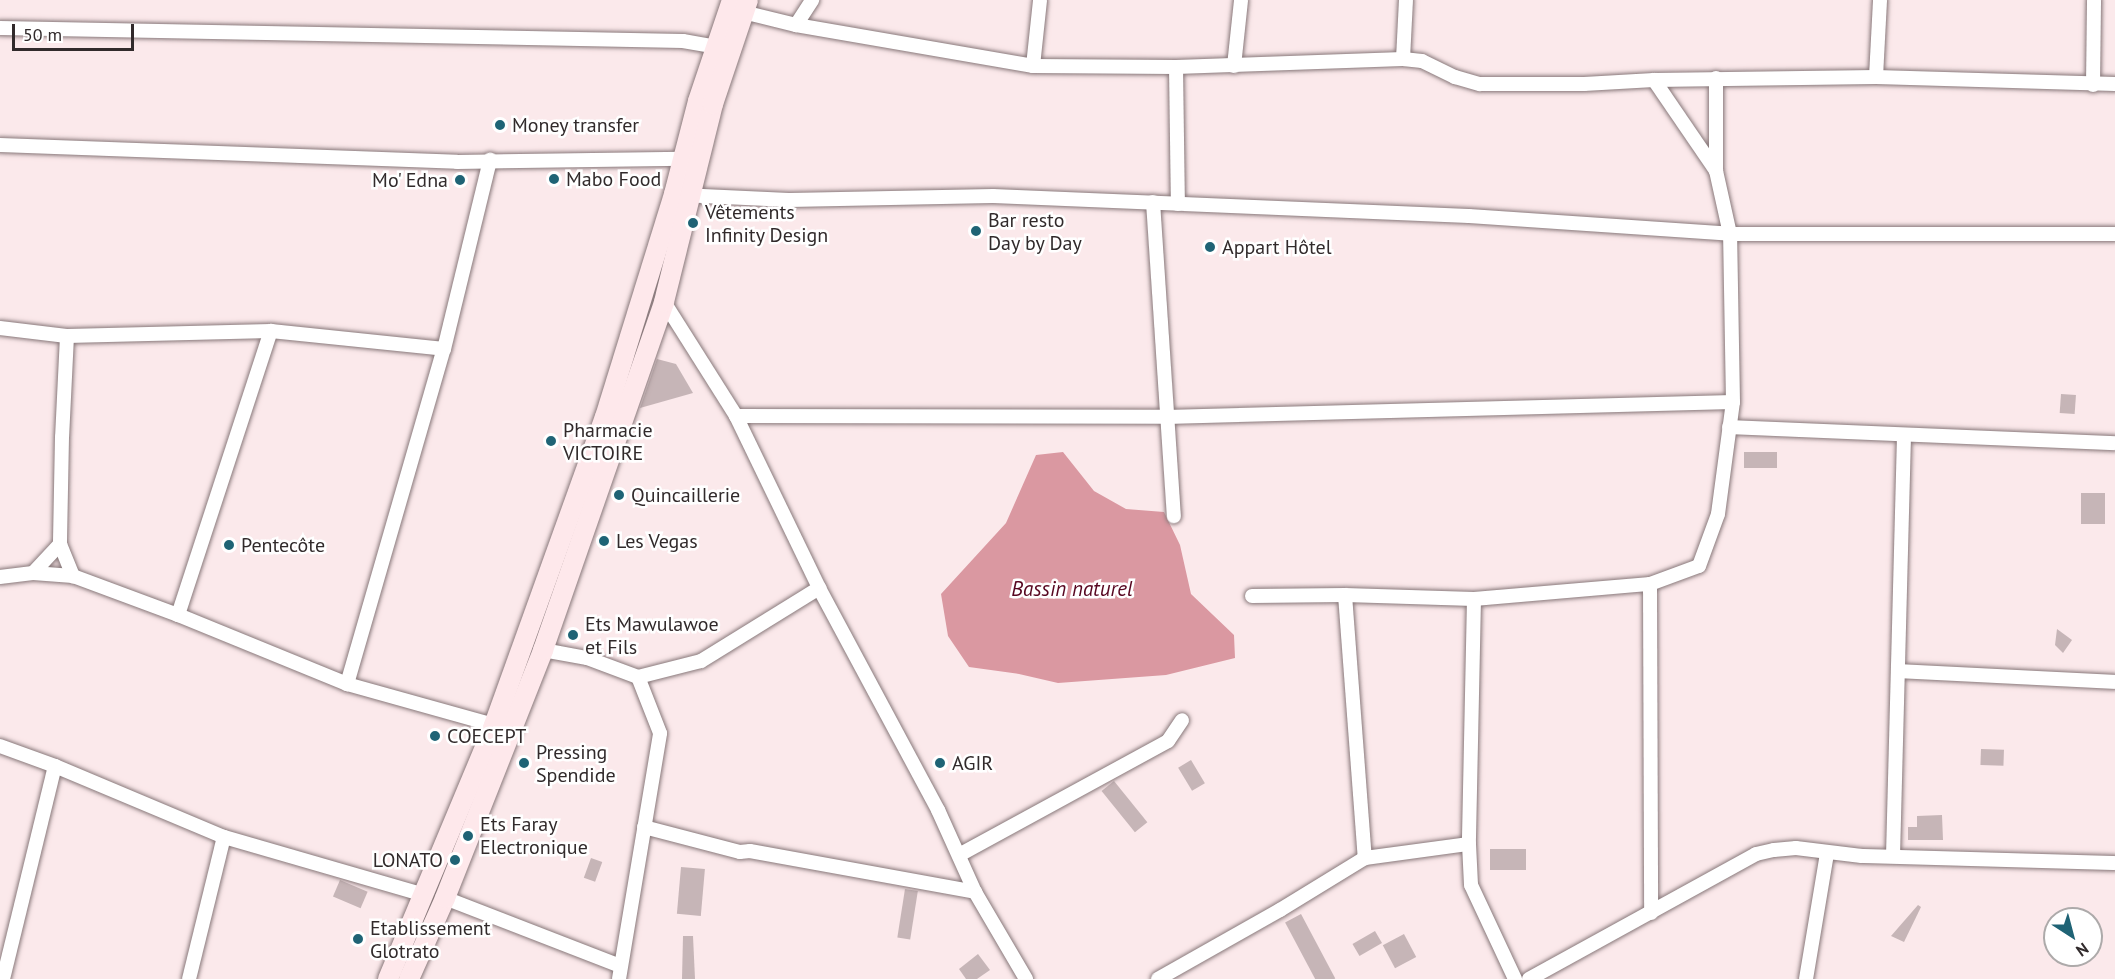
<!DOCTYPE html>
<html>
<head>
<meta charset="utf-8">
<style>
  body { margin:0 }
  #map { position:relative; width:2115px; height:979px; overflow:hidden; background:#fbe9eb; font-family:"PT Sans",sans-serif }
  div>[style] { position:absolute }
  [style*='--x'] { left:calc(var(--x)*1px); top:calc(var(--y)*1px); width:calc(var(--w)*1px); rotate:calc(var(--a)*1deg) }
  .water>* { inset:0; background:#da98a1 }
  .building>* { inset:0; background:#c6b5b7; transform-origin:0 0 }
  .roads { filter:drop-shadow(0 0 2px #88787a) drop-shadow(0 0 2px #88787a) }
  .minor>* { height:14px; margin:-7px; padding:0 7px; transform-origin:7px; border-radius:7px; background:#fff }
  .secondary>* { height:20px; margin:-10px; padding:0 10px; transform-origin:10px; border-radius:10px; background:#fee8eb }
  .dots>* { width:16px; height:16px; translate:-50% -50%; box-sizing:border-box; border:3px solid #fff; border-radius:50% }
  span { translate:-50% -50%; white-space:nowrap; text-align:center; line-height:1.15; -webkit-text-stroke:5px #fff; paint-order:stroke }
  .poi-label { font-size:20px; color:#312a2b }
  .left { translate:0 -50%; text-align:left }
  .right { translate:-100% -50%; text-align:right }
  .water-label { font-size:21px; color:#570721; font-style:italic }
  .north { position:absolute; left:2043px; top:907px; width:60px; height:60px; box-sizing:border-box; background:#fff; border:2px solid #adaaaa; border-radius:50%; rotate:144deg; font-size:16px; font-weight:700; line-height:24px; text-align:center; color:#312a2b }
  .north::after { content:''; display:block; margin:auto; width:21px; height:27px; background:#1f6375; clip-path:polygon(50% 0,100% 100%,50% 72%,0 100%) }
  .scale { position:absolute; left:12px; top:24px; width:122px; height:27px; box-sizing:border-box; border:3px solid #312a2b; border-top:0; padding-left:8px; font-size:18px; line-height:21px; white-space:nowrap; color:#312a2b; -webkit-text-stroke:4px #fff; paint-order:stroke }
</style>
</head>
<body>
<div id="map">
  <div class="water">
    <div style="clip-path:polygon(1063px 452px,1094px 491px,1126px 509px,1164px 512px,1180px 545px,1191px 594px,1234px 635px,1235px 658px,1166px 675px,1058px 683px,1019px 674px,969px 667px,948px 636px,941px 594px,1006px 523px,1036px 455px)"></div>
  </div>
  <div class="building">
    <div style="clip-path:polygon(657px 359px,676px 364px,693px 393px,640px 408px)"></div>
    <div style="left:2061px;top:394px;width:15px;height:19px;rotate:4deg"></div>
    <div style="left:1744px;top:452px;width:33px;height:16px"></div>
    <div style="left:2081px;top:493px;width:24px;height:31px"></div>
    <div style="clip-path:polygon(2057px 629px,2072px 640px,2063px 653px,2055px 645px)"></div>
    <div style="left:1981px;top:749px;width:23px;height:16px;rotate:2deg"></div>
    <div style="left:1191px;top:760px;width:27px;height:15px;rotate:59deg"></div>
    <div style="left:1114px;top:781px;width:53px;height:16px;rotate:51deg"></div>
    <div style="clip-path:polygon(1942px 815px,1943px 840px,1908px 840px,1908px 827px,1917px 827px,1917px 816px)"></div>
    <div style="left:1490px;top:849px;width:36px;height:21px"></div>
    <div style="left:591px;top:858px;width:12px;height:21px;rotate:20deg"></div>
    <div style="left:681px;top:867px;width:24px;height:47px;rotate:5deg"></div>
    <div style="left:340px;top:880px;width:30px;height:18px;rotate:23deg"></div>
    <div style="left:905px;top:889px;width:13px;height:49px;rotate:9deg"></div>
    <div style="clip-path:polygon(1918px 905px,1921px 907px,1904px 942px,1891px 936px)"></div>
    <div style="left:1301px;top:914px;width:73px;height:18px;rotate:62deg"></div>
    <div style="left:1375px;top:931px;width:14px;height:26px;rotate:60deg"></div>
    <div style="left:1404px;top:934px;width:26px;height:24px;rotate:62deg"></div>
    <div style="clip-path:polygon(683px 936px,693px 936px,695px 979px,682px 979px)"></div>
    <div style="clip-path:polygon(978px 954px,990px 970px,977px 979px,966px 979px,959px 969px)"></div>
  </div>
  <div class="roads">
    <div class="minor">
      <div style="--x:743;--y:12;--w:55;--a:13.8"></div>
      <div style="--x:796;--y:25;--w:241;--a:9.8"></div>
      <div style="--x:1033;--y:66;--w:143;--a:0.4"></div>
      <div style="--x:1176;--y:67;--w:227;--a:-2"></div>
      <div style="--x:1403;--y:59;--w:19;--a:6"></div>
      <div style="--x:1422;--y:61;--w:37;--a:26"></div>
      <div style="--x:1455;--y:77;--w:26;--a:16"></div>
      <div style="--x:1480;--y:84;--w:104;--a:0"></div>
      <div style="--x:1584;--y:84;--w:70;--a:-3.3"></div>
      <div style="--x:1654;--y:80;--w:110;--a:55.7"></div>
      <div style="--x:796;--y:25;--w:30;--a:-57"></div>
      <div style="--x:0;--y:28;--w:683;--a:1.09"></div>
      <div style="--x:683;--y:41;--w:34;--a:10"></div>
      <div style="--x:1403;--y:59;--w:59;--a:-87.1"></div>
      <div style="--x:1033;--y:66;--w:66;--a:-83.9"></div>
      <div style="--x:1234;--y:66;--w:66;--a:-83.9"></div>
      <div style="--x:1176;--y:67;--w:137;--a:89.2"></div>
      <div style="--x:1876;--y:77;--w:77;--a:-87"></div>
      <div style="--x:1654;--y:80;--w:222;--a:-0.8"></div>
      <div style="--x:1876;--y:77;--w:239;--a:1.7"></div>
      <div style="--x:2093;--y:85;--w:85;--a:-89.3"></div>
      <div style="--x:0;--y:145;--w:457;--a:2.1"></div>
      <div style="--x:457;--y:162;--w:227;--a:-0.8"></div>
      <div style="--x:681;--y:195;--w:108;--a:2.7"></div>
      <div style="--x:789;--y:200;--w:204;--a:-1.1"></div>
      <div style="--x:993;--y:196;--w:476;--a:2.4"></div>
      <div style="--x:1469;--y:216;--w:262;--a:3.9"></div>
      <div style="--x:1730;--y:234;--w:385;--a:0"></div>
      <div style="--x:1153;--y:202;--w:315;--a:86.2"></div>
      <div style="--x:664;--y:302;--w:135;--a:57.7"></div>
      <div style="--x:736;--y:416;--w:191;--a:64.2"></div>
      <div style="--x:819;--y:588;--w:252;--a:61.8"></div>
      <div style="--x:938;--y:810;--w:90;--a:65.7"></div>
      <div style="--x:975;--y:892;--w:101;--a:59.6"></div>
      <div style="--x:0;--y:328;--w:67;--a:6.8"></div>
      <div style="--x:67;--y:336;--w:204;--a:-1.4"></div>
      <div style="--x:271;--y:331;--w:174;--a:5.9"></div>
      <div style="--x:67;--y:336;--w:101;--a:92.8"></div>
      <div style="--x:62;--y:437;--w:107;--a:91.1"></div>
      <div style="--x:60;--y:544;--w:35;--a:68"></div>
      <div style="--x:73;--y:576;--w:112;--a:20.4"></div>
      <div style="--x:178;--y:615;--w:183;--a:22.2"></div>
      <div style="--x:347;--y:684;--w:153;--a:15.6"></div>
      <div style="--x:736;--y:416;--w:430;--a:0.1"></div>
      <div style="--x:1166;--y:417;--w:567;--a:-1.52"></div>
      <div style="--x:1729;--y:427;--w:386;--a:2.4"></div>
      <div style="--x:33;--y:573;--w:40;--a:4.3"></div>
      <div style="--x:0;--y:577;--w:33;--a:-7"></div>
      <div style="--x:33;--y:573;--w:40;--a:-47"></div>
      <div style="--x:1650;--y:584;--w:329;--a:89.8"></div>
      <div style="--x:1345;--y:595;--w:264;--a:85.7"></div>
      <div style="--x:1252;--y:596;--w:93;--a:-0.6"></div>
      <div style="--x:1345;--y:595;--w:129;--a:1.8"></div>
      <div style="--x:1474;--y:599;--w:177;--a:-4.9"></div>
      <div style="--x:1650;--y:584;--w:52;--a:-20.2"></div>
      <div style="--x:1699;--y:566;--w:55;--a:-69.9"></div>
      <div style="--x:1718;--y:514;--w:113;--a:-82.4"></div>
      <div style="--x:1733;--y:402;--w:168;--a:-91"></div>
      <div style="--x:1730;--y:234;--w:65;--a:-102.5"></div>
      <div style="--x:1716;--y:171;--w:93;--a:-90"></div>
      <div style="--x:1474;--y:599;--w:245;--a:91.2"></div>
      <div style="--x:1469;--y:844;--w:41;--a:87.2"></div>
      <div style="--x:1471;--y:885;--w:104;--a:64.9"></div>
      <div style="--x:178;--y:615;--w:299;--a:-71.9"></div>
      <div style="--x:543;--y:650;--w:45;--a:10.3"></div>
      <div style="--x:587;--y:658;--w:54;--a:20.4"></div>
      <div style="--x:638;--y:677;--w:65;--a:-14.3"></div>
      <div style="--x:701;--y:661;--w:139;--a:-31.7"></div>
      <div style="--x:1899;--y:671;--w:216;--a:2.9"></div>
      <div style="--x:347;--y:684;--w:349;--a:-73.9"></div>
      <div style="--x:444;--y:349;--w:195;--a:-76.3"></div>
      <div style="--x:0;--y:746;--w:59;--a:20"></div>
      <div style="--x:55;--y:766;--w:183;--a:22.8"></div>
      <div style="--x:224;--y:837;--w:209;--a:16.1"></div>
      <div style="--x:644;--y:827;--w:99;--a:14.6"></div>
      <div style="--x:740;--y:852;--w:10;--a:-6"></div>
      <div style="--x:750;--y:851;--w:229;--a:10.3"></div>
      <div style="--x:959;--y:855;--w:238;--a:-28.6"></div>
      <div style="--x:1168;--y:741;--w:25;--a:-56"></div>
      <div style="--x:1893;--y:856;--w:420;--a:-88.5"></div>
      <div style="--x:445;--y:898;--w:188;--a:21.2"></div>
      <div style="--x:3;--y:979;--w:219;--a:-76.3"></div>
      <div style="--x:189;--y:979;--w:146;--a:-76.2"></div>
      <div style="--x:619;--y:979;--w:249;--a:-80.5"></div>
      <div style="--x:660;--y:733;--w:60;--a:-111.4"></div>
      <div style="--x:1158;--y:979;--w:140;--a:-29.5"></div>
      <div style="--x:1280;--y:910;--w:100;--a:-31.5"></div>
      <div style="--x:1365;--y:858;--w:105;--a:-7.7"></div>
      <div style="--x:1529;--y:979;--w:259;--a:-28.8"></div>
      <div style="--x:1756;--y:854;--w:18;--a:-13"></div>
      <div style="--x:1774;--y:850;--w:22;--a:-5"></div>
      <div style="--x:1796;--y:848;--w:66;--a:6.9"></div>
      <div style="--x:1862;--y:856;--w:253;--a:1.6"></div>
      <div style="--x:1806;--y:979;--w:128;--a:-80.5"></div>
    </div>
    <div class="secondary">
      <div style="--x:388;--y:979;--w:275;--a:-67.3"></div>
      <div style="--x:494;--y:725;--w:327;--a:-70.2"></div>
      <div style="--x:605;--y:417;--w:233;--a:-72.8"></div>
      <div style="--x:674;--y:194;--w:96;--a:-75.5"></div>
      <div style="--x:698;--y:101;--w:107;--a:-71.4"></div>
      <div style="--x:409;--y:979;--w:89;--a:-66"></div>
      <div style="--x:445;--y:898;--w:267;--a:-68.4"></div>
      <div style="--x:543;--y:650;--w:368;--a:-70.8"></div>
      <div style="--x:664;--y:302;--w:204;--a:-76.1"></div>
      <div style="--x:713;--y:104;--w:110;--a:-71.4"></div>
    </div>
  </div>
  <div class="dots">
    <div style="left:500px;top:125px;background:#1f6375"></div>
    <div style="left:554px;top:179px;background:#1f6375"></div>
    <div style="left:460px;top:180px;background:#1f6375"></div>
    <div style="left:693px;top:223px;background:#1f6375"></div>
    <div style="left:976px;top:231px;background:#1f6375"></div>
    <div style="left:1210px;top:247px;background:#1f6375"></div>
    <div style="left:551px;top:441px;background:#1f6375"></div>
    <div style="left:619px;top:495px;background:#1f6375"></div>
    <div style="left:604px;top:541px;background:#1f6375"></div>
    <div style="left:229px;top:545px;background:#1f6375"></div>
    <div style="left:573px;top:635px;background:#1f6375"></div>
    <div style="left:435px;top:736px;background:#1f6375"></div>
    <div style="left:524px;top:763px;background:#1f6375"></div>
    <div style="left:940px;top:763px;background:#1f6375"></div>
    <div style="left:468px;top:836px;background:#1f6375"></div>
    <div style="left:455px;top:860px;background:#1f6375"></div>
    <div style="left:358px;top:939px;background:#1f6375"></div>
  </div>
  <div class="poi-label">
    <span class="left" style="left:512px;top:125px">Money transfer</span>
    <span class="left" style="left:566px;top:179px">Mabo Food</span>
    <span class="right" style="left:448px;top:180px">Mo' Edna</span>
    <span class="left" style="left:705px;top:224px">Vêtements<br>Infinity Design</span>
    <span class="left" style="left:988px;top:232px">Bar resto<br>Day by Day</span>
    <span class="left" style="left:1222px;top:247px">Appart Hôtel</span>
    <span class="left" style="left:563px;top:442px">Pharmacie<br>VICTOIRE</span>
    <span class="left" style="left:631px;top:495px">Quincaillerie</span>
    <span class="left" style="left:616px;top:541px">Les Vegas</span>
    <span class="left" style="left:241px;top:545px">Pentecôte</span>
    <span class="left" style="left:585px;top:636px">Ets Mawulawoe<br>et Fils</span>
    <span class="left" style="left:447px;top:736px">COECEPT</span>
    <span class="left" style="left:536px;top:764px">Pressing<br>Spendide</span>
    <span class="left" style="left:952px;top:763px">AGIR</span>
    <span class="left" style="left:480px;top:836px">Ets Faray<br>Electronique</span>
    <span class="right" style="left:443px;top:860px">LONATO</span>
    <span class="left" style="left:370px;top:940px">Etablissement<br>Glotrato</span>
  </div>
  <div class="water-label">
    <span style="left:1072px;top:589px">Bassin naturel</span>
  </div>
  <div class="north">N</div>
  <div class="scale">50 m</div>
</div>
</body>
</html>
